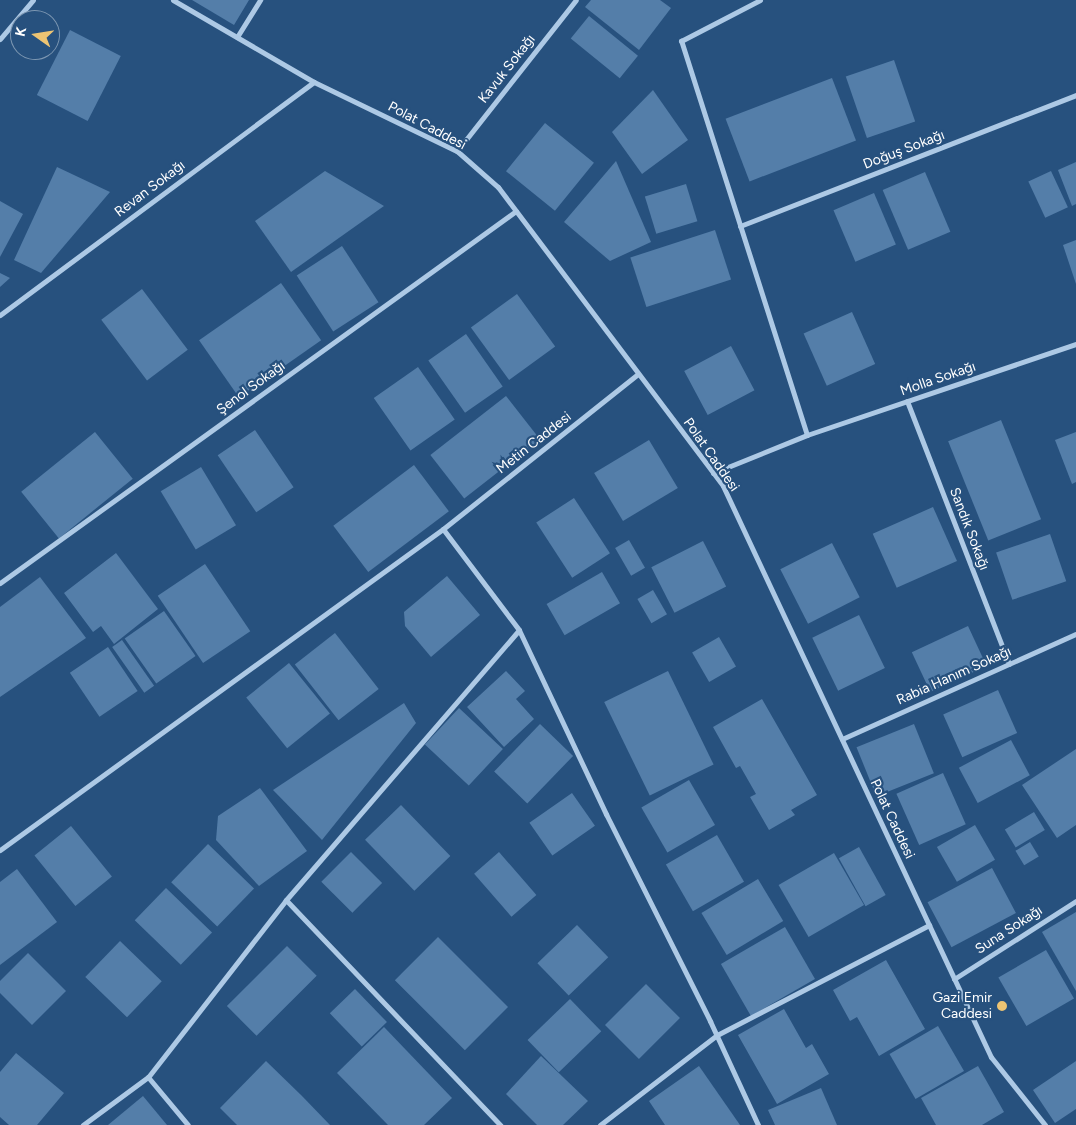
<!DOCTYPE html>
<html>
<head>
<meta charset="utf-8">
<style>
  body { margin:0 }
  #map { position:relative; width:1076px; height:1125px; overflow:hidden; background:#27517e; font-family:Figtree,sans-serif }
  div>[style] { position:absolute }
  [style*='--x'] { left:calc(var(--x)*1px); top:calc(var(--y)*1px); width:calc(var(--w)*1px); rotate:calc(var(--a)*1deg) }
  .building>* { inset:0; background:#547ea9; transform-origin:0 0 }
  .street>* { height:5px; margin:-2.5px; padding:0 2.5px; transform-origin:2.5px; border-radius:2.5px; background:#adc9e5 }
  .dots>* { width:14px; height:14px; translate:-50% -50%; box-sizing:border-box; border:2px solid #27517e; border-radius:50% }
  span { translate:-50% -50%; white-space:nowrap; text-align:center; line-height:1.15; -webkit-text-stroke:4.5px #27517e; paint-order:stroke }
  .street-label { font-size:14px; color:#fff }
  .poi-label { font-size:14px; color:#fff }
  .right { translate:-100% -50%; text-align:right }
  .north { position:absolute; left:10px; top:10px; width:50px; height:50px; box-sizing:border-box; background:#27517e; border:1px solid #7d97b2; border-radius:50%; rotate:283deg; font-size:14px; font-weight:700; line-height:20px; text-align:center; color:#fff }
  .north::after { content:''; display:block; margin:auto; width:18px; height:22px; background:#edc473; clip-path:polygon(50% 0,100% 100%,50% 72%,0 100%) }
</style>
</head>
<body>
<div id="map">
  <div class="building">
    <div style="clip-path:polygon(192px 0,249px 0,234px 25px)"></div>
    <div style="clip-path:polygon(591px 0,660px 0,671px 8px,639px 50px,585px 7px)"></div>
    <div style="left:589px;top:16px;width:63px;height:29px;rotate:39deg"></div>
    <div style="left:70px;top:30px;width:57px;height:73px;rotate:27deg"></div>
    <div style="left:894px;top:60px;width:65px;height:51px;rotate:71deg"></div>
    <div style="left:832px;top:78px;width:67px;height:114px;rotate:69deg"></div>
    <div style="clip-path:polygon(653px 90px,688px 140px,642px 174px,612px 132px)"></div>
    <div style="left:545px;top:123px;width:63px;height:62px;rotate:39deg"></div>
    <div style="clip-path:polygon(616px 161px,651px 242px,610px 261px,564px 222px)"></div>
    <div style="clip-path:polygon(1076px 162px,1076px 204px,1072px 206px,1058px 170px)"></div>
    <div style="clip-path:polygon(57px 167px,110px 192px,41px 273px,14px 260px)"></div>
    <div style="clip-path:polygon(325px 171px,384px 206px,291px 272px,255px 221px)"></div>
    <div style="left:1051px;top:171px;width:40px;height:25px;rotate:65deg"></div>
    <div style="left:925px;top:172px;width:65px;height:46px;rotate:67deg"></div>
    <div style="left:686px;top:184px;width:39px;height:43px;rotate:73deg"></div>
    <div style="left:874px;top:193px;width:56px;height:44px;rotate:67deg"></div>
    <div style="clip-path:polygon(0 201px,23px 214px,0 257px)"></div>
    <div style="left:715px;top:230px;width:52px;height:89px;rotate:72deg"></div>
    <div style="clip-path:polygon(1076px 240px,1076px 284px,1063px 245px)"></div>
    <div style="left:342px;top:246px;width:67px;height:54px;rotate:57deg"></div>
    <div style="clip-path:polygon(0 273px,10px 278px,0 287px)"></div>
    <div style="left:281px;top:283px;width:70px;height:100px;rotate:55deg"></div>
    <div style="left:142px;top:289px;width:76px;height:51px;rotate:53deg"></div>
    <div style="left:517px;top:294px;width:65px;height:57px;rotate:54deg"></div>
    <div style="left:852px;top:312px;width:57px;height:53px;rotate:66deg"></div>
    <div style="left:466px;top:334px;width:64px;height:46px;rotate:55deg"></div>
    <div style="left:731px;top:346px;width:50px;height:53px;rotate:62deg"></div>
    <div style="left:418px;top:367px;width:64px;height:54px;rotate:55deg"></div>
    <div style="left:506px;top:396px;width:55px;height:96px;rotate:52deg"></div>
    <div style="left:1001px;top:420px;width:107px;height:57px;rotate:68deg"></div>
    <div style="left:255px;top:430px;width:69px;height:45px;rotate:56deg"></div>
    <div style="left:95px;top:432px;width:60px;height:95px;rotate:51deg"></div>
    <div style="clip-path:polygon(1076px 432px,1076px 482px,1072px 484px,1055px 440px)"></div>
    <div style="left:649px;top:440px;width:56px;height:64px;rotate:59deg"></div>
    <div style="left:414px;top:465px;width:58px;height:101px;rotate:53deg"></div>
    <div style="left:201px;top:467px;width:68px;height:47px;rotate:59deg"></div>
    <div style="left:574px;top:498px;width:66px;height:45px;rotate:57deg"></div>
    <div style="left:933px;top:507px;width:59px;height:66px;rotate:66deg"></div>
    <div style="left:1050px;top:534px;width:50px;height:57px;rotate:71deg"></div>
    <div style="left:629px;top:540px;width:32px;height:16px;rotate:60deg"></div>
    <div style="left:703px;top:541px;width:51px;height:58px;rotate:63deg"></div>
    <div style="left:832px;top:543px;width:61px;height:58px;rotate:63deg"></div>
    <div style="clip-path:polygon(116px 553px,158px 609px,114px 644px,101px 626px,93px 632px,64px 593px)"></div>
    <div style="left:205px;top:564px;width:81px;height:57px;rotate:56deg"></div>
    <div style="left:602px;top:572px;width:36px;height:64px;rotate:60deg"></div>
    <div style="clip-path:polygon(447px 576px,480px 615px,431px 657px,405px 626px,404px 612px)"></div>
    <div style="clip-path:polygon(40px 577px,86px 638px,0 697px,0 607px)"></div>
    <div style="left:653px;top:590px;width:28px;height:18px;rotate:60deg"></div>
    <div style="left:164px;top:611px;width:55px;height:48px;rotate:55deg"></div>
    <div style="left:859px;top:615px;width:59px;height:52px;rotate:64deg"></div>
    <div style="left:968px;top:626px;width:44px;height:62px;rotate:65deg"></div>
    <div style="left:335px;top:633px;width:71px;height:51px;rotate:52deg"></div>
    <div style="left:719px;top:637px;width:34px;height:31px;rotate:60deg"></div>
    <div style="left:122px;top:640px;width:56px;height:12px;rotate:55deg"></div>
    <div style="left:108px;top:647px;width:53px;height:46px;rotate:56deg"></div>
    <div style="left:289px;top:663px;width:65px;height:55px;rotate:51deg"></div>
    <div style="clip-path:polygon(506px 671px,525px 691px,516px 699px,534px 719px,504px 747px,467px 707px)"></div>
    <div style="left:668px;top:671px;width:104px;height:71px;rotate:64deg"></div>
    <div style="left:998px;top:690px;width:47px;height:60px;rotate:66deg"></div>
    <div style="clip-path:polygon(762px 699px,817px 795px,791px 810px,795px 815px,769px 830px,750px 797px,756px 794px,740px 766px,736px 768px,713px 727px)"></div>
    <div style="clip-path:polygon(404px 703px,416px 723px,322px 840px,273px 790px)"></div>
    <div style="left:459px;top:708px;width:60px;height:50px;rotate:43deg"></div>
    <div style="left:540px;top:724px;width:46px;height:66px;rotate:44deg"></div>
    <div style="left:914px;top:724px;width:53px;height:62px;rotate:68deg"></div>
    <div style="left:1011px;top:740px;width:40px;height:59px;rotate:62deg"></div>
    <div style="clip-path:polygon(1076px 749px,1076px 825px,1057px 838px,1022px 785px)"></div>
    <div style="left:943px;top:773px;width:56px;height:51px;rotate:66deg"></div>
    <div style="left:689px;top:780px;width:52px;height:55px;rotate:60deg"></div>
    <div style="clip-path:polygon(260px 788px,307px 851px,259px 886px,216px 840px,218px 816px)"></div>
    <div style="left:572px;top:793px;width:40px;height:52px;rotate:55deg"></div>
    <div style="left:401px;top:805px;width:71px;height:50px;rotate:46deg"></div>
    <div style="left:1034px;top:812px;width:21px;height:34px;rotate:59deg"></div>
    <div style="left:975px;top:825px;width:40px;height:44px;rotate:60deg"></div>
    <div style="left:71px;top:826px;width:65px;height:47px;rotate:51deg"></div>
    <div style="left:717px;top:835px;width:54px;height:59px;rotate:60deg"></div>
    <div style="left:1030px;top:842px;width:17px;height:17px;rotate:59deg"></div>
    <div style="left:208px;top:844px;width:64px;height:53px;rotate:44deg"></div>
    <div style="left:859px;top:847px;width:55px;height:23px;rotate:61deg"></div>
    <div style="left:351px;top:852px;width:44px;height:42px;rotate:45deg"></div>
    <div style="left:499px;top:852px;width:57px;height:33px;rotate:49deg"></div>
    <div style="left:834px;top:853px;width:60px;height:64px;rotate:60deg"></div>
    <div style="left:992px;top:868px;width:51px;height:73px;rotate:62deg"></div>
    <div style="clip-path:polygon(17px 869px,57px 922px,0 965px,0 882px)"></div>
    <div style="left:758px;top:879px;width:49px;height:66px;rotate:59deg"></div>
    <div style="left:166px;top:888px;width:64px;height:45px;rotate:44deg"></div>
    <div style="clip-path:polygon(1076px 912px,1076px 991px,1042px 932px)"></div>
    <div style="left:577px;top:925px;width:45px;height:55px;rotate:46deg"></div>
    <div style="left:785px;top:927px;width:60px;height:74px;rotate:60deg"></div>
    <div style="left:438px;top:937px;width:99px;height:61px;rotate:45deg"></div>
    <div style="left:120px;top:941px;width:58px;height:50px;rotate:44deg"></div>
    <div style="left:287px;top:946px;width:42px;height:85px;rotate:45deg"></div>
    <div style="left:1046px;top:950px;width:56px;height:55px;rotate:60deg"></div>
    <div style="clip-path:polygon(28px 953px,66px 991px,32px 1025px,0 993px,0 981px)"></div>
    <div style="clip-path:polygon(886px 960px,925px 1029px,879px 1056px,857px 1017px,850px 1021px,833px 990px)"></div>
    <div style="left:646px;top:984px;width:48px;height:58px;rotate:45deg"></div>
    <div style="left:355px;top:989px;width:46px;height:35px;rotate:46deg"></div>
    <div style="left:570px;top:999px;width:45px;height:59px;rotate:46deg"></div>
    <div style="clip-path:polygon(784px 1009px,806px 1048px,812px 1044px,829px 1074px,777px 1104px,738px 1035px)"></div>
    <div style="left:938px;top:1026px;width:52px;height:56px;rotate:60deg"></div>
    <div style="clip-path:polygon(384px 1027px,452px 1098px,424px 1125px,388px 1125px,337px 1073px)"></div>
    <div style="clip-path:polygon(16px 1053px,64px 1093px,37px 1125px,9px 1125px,0 1117px,0 1072px)"></div>
    <div style="clip-path:polygon(541px 1056px,588px 1101px,563px 1125px,537px 1125px,506px 1094px)"></div>
    <div style="clip-path:polygon(266px 1061px,302px 1096px,330px 1125px,237px 1125px,220px 1108px)"></div>
    <div style="clip-path:polygon(1076px 1061px,1076px 1109px,1055px 1123px,1033px 1090px)"></div>
    <div style="clip-path:polygon(699px 1066px,740px 1125px,665px 1125px,649px 1101px)"></div>
    <div style="clip-path:polygon(978px 1066px,1004px 1112px,982px 1125px,936px 1125px,921px 1098px)"></div>
    <div style="clip-path:polygon(821px 1088px,837px 1125px,775px 1125px,768px 1110px)"></div>
    <div style="clip-path:polygon(143px 1096px,167px 1125px,108px 1125px)"></div>
  </div>
  <div class="street">
    <div style="--x:173;--y:0;--w:163;--a:30.2"></div>
    <div style="--x:314;--y:82;--w:159;--a:25.8"></div>
    <div style="--x:457;--y:151;--w:55;--a:41.3"></div>
    <div style="--x:498;--y:187;--w:374;--a:53"></div>
    <div style="--x:723;--y:486;--w:631;--a:64.86"></div>
    <div style="--x:991;--y:1057;--w:87;--a:51.5"></div>
    <div style="--x:237;--y:37;--w:44;--a:-58.1"></div>
    <div style="--x:0;--y:39;--w:51;--a:-49.8"></div>
    <div style="--x:457;--y:151;--w:192;--a:-51.8"></div>
    <div style="--x:740;--y:226;--w:361;--a:-21.3"></div>
    <div style="--x:0;--y:315;--w:391;--a:-36.6"></div>
    <div style="--x:907;--y:401;--w:282;--a:68.8"></div>
    <div style="--x:807;--y:435;--w:284;--a:-18.7"></div>
    <div style="--x:713;--y:473;--w:101;--a:-22"></div>
    <div style="--x:807;--y:435;--w:414;--a:-107.7"></div>
    <div style="--x:681;--y:41;--w:89;--a:-27.4"></div>
    <div style="--x:443;--y:529;--w:249;--a:-38.5"></div>
    <div style="--x:0;--y:583;--w:636;--a:-35.79"></div>
    <div style="--x:519;--y:630;--w:204;--a:64.7"></div>
    <div style="--x:606;--y:814;--w:232;--a:63.3"></div>
    <div style="--x:710;--y:1021;--w:115;--a:65.2"></div>
    <div style="--x:842;--y:739;--w:256;--a:-24.2"></div>
    <div style="--x:0;--y:850;--w:547;--a:-35.93"></div>
    <div style="--x:443;--y:529;--w:126;--a:53"></div>
    <div style="--x:519;--y:630;--w:357;--a:130.8"></div>
    <div style="--x:286;--y:900;--w:224;--a:127.9"></div>
    <div style="--x:148;--y:1077;--w:81;--a:143.6"></div>
    <div style="--x:286;--y:900;--w:311;--a:46.4"></div>
    <div style="--x:954;--y:979;--w:145;--a:-32.6"></div>
    <div style="--x:148;--y:1077;--w:62;--a:50.2"></div>
    <div style="--x:600;--y:1125;--w:148;--a:-37.6"></div>
    <div style="--x:717;--y:1035;--w:239;--a:-27.4"></div>
  </div>
  <div class="dots">
    <div style="left:1002px;top:1006px;background:#edc473"></div>
  </div>
  <div class="street-label">
    <span style="left:507px;top:69px;rotate:-52deg">Kavuk Sokağı</span>
    <span style="left:427px;top:126px;rotate:28deg">Polat Caddesi</span>
    <span style="left:904px;top:150px;rotate:-21deg">Doğuş Sokağı</span>
    <span style="left:150px;top:189px;rotate:-37deg">Revan Sokağı</span>
    <span style="left:938px;top:379px;rotate:-19deg">Molla Sokağı</span>
    <span style="left:251px;top:388px;rotate:-36deg">Şenol Sokağı</span>
    <span style="left:534px;top:443px;rotate:-38deg">Metin Caddesi</span>
    <span style="left:711px;top:455px;rotate:55deg">Polat Caddesi</span>
    <span style="left:969px;top:529px;rotate:69deg">Sandık Sokağı</span>
    <span style="left:954px;top:676px;rotate:-24deg">Rabia Hanım Sokağı</span>
    <span style="left:892px;top:819px;rotate:65deg">Polat Caddesi</span>
    <span style="left:1009px;top:930px;rotate:-33deg">Suna Sokağı</span>
  </div>
  <div class="poi-label">
    <span class="right" style="left:992px;top:1006px">Gazi Emir<br>Caddesi</span>
  </div>
  <div class="north">K</div>
</div>
</body>
</html>
